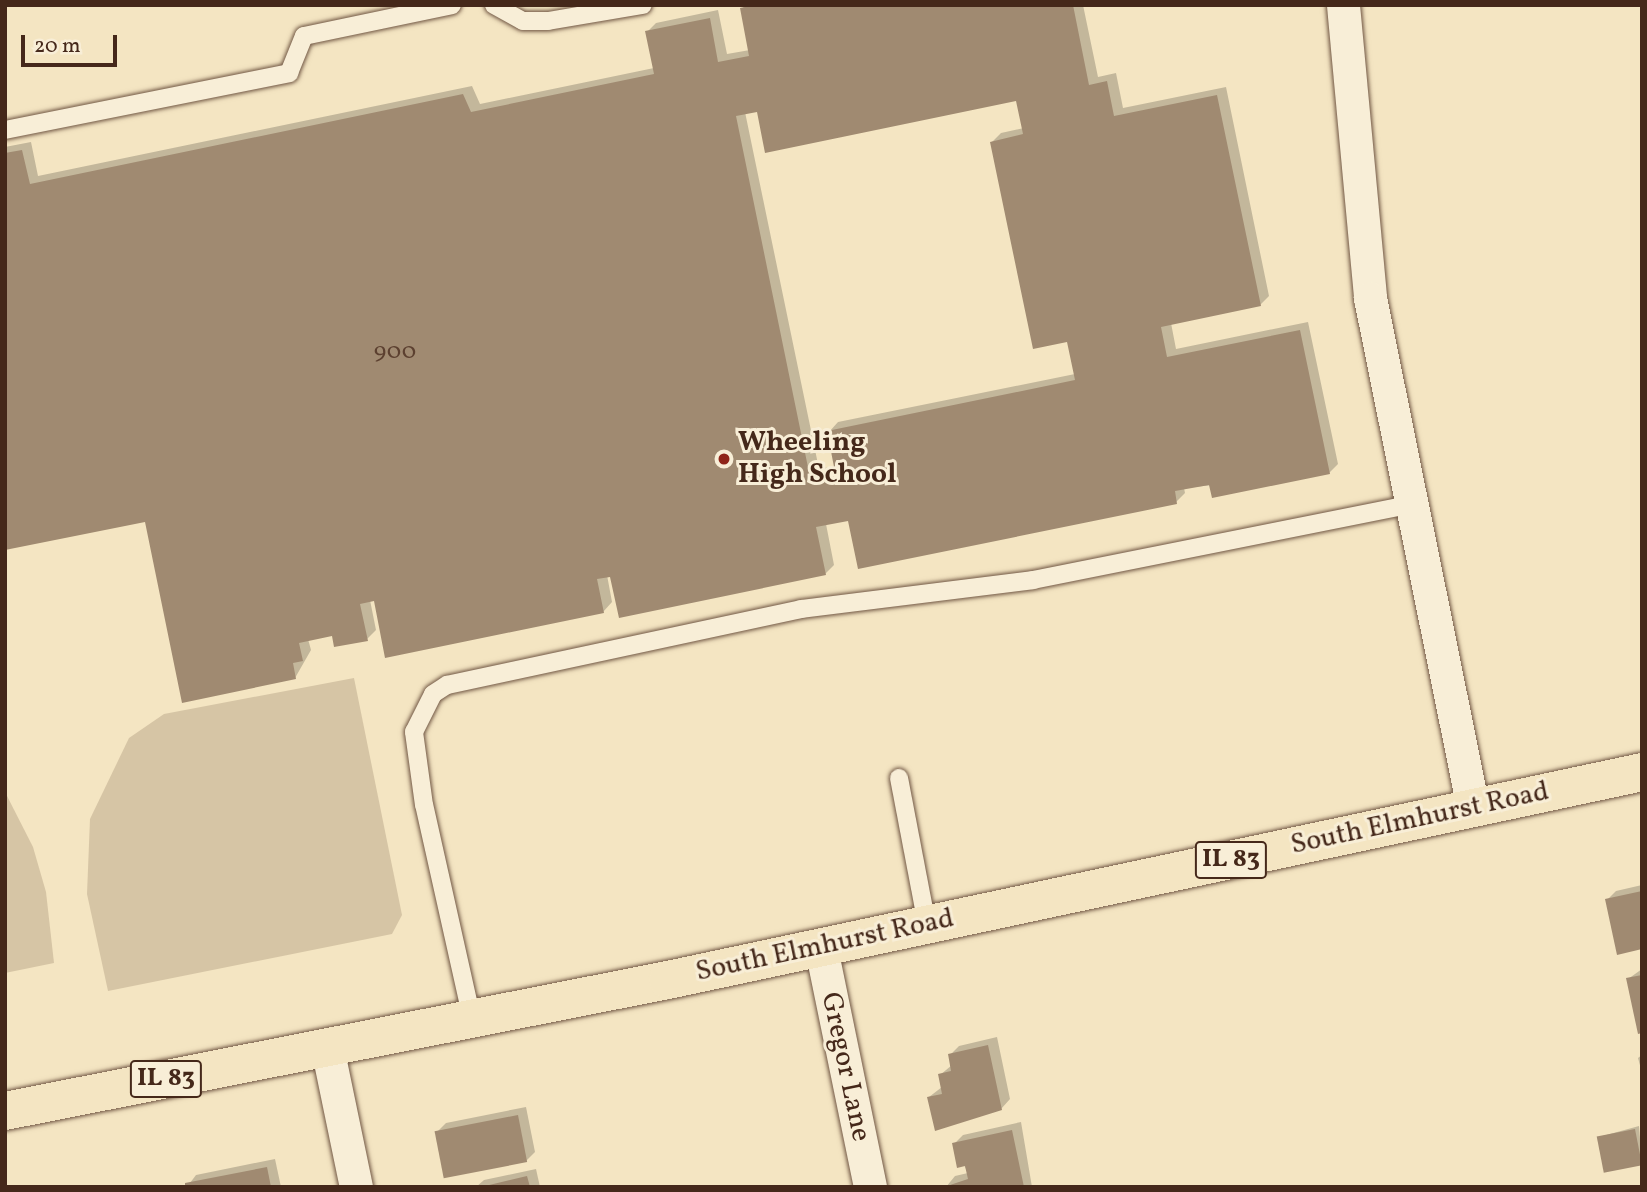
<!DOCTYPE html>
<html>
<head>
<meta charset="utf-8">
<style>
  body { margin:0 }
  #map { position:relative; width:1647px; height:1192px; overflow:hidden; background:#f4e5c2; font-family:Vollkorn,serif }
  div>[style] { position:absolute }
  [style*='--x'] { left:calc(var(--x)*1px); top:calc(var(--y)*1px); width:calc(var(--w)*1px); rotate:calc(var(--a)*1deg) }
  .green>* { inset:0; background:#d6c5a5 }
  .shadow>* { inset:0; background:#0003 }
  .building>* { inset:0; background:#a08a71; transform-origin:0 0 }
  .roads { filter:drop-shadow(0 0 2px #715744) drop-shadow(0 0 2px #715744) }
  .service>* { height:18px; margin:-9px; padding:0 9px; transform-origin:9px; border-radius:9px; background:#f8eed7 }
  .minor>* { height:33px; margin:-16.5px; padding:0 16.5px; transform-origin:16.5px; border-radius:16.5px; background:#f8eed7 }
  .primary>* { height:38px; margin:-19px; padding:0 19px; transform-origin:19px; border-radius:19px; background:#f4e5c2 }
  .dots>* { width:19px; height:19px; translate:-50% -50%; box-sizing:border-box; border:4px solid #f8eed7; border-radius:50% }
  span { translate:-50% -50%; white-space:nowrap; text-align:center; line-height:1.15; -webkit-text-stroke:6px #f8eed7; paint-order:stroke }
  .number-label { font-size:24px; color:#5c4030 }
  .number-label span { -webkit-text-stroke-width:0 }
  .shield-label span { padding:2px 5px; background:#f8eed7; border:2px solid; border-radius:5px; -webkit-text-stroke-width:0 }
  .shield-label { font-size:26px; color:#45281a; font-weight:700 }
  .poi-label { font-size:28px; color:#45281a; font-weight:700 }
  .left { translate:0 -50%; text-align:left }
  .street-label { font-size:28px; color:#45281a }
  .frame { position:absolute; inset:0; border:7px solid #45281a; pointer-events:none }
  .scale { position:absolute; left:21px; top:35px; width:96px; height:32px; box-sizing:border-box; border:4px solid #45281a; border-top:0; padding-left:9px; font-size:21px; line-height:24px; white-space:nowrap; color:#45281a; -webkit-text-stroke:5px #f8eed7; paint-order:stroke }
</style>
</head>
<body>
<div id="map">
  <div class="green">
    <div style="clip-path:polygon(354px 678px,402px 915px,392px 934px,108px 991px,87px 894px,90px 819px,129px 738px,164px 714px)"></div>
    <div style="clip-path:polygon(5px 792px,33px 847px,46px 892px,54px 963px,5px 973px)"></div>
  </div>
  <div class="shadow">
    <div style="clip-path:polygon(evenodd,745px 5px,1083px 5px,1098px 77px,1116px 73px,1123px 108px,1226px 87px,1269px 296px,1260px 305px,1171px 323px,1176px 349px,1308px 322px,1338px 464px,1329px 473px,1184px 488px,1185px 493px,1176px 502px,849px 519px,826px 524px,834px 565px,825px 574px,611px 574px,607px 575px,612px 602px,603px 612px,370px 600px,376px 630px,367px 639px,334px 634px,308px 639px,311px 650px,295px 678px,146px 520px,5px 548px,5px 147px,31px 142px,38px 176px,472px 86px,480px 104px,654px 68px,647px 32px,656px 23px,718px 10px,727px 54px,750px 50px,742px 9px,745px 5px,1018px 99px,1024px 128px,1001px 133px,992px 142px,1068px 340px,1075px 374px,838px 422px,829px 432px,835px 466px,819px 469px,745px 112px,1018px 99px)"></div>
    <div style="clip-path:polygon(1642px 885px,1642px 947px,1607px 900px,1616px 891px)"></div>
    <div style="clip-path:polygon(1642px 969px,1642px 1031px,1628px 979px)"></div>
    <div style="clip-path:polygon(997px 1037px,1010px 1099px,1001px 1109px,929px 1097px,942px 1087px,940px 1075px,952px 1065px,950px 1055px,959px 1046px)"></div>
    <div style="clip-path:polygon(1642px 1055px,1642px 1073px,1638px 1058px)"></div>
    <div style="clip-path:polygon(526px 1107px,535px 1152px,526px 1161px,437px 1132px,446px 1123px)"></div>
    <div style="clip-path:polygon(1021px 1122px,1032px 1187px,946px 1187px,955px 1176px,968px 1173px,954px 1144px,963px 1135px)"></div>
    <div style="clip-path:polygon(1639px 1126px,1642px 1164px,1606px 1171px,1599px 1137px)"></div>
    <div style="clip-path:polygon(275px 1159px,281px 1187px,187px 1187px,196px 1175px)"></div>
    <div style="clip-path:polygon(536px 1169px,540px 1187px,476px 1187px,484px 1180px)"></div>
  </div>
  <div class="building">
    <div style="clip-path:polygon(evenodd,755px 5px,1073px 5px,1089px 85px,1107px 81px,1114px 116px,1217px 95px,1261px 306px,1161px 327px,1167px 357px,1300px 330px,1330px 474px,1212px 498px,1209px 485px,1175px 491px,1177px 504px,858px 569px,848px 521px,816px 527px,826px 575px,619px 618px,610px 577px,597px 579px,604px 613px,385px 658px,374px 601px,360px 604px,368px 641px,334px 647px,332px 636px,299px 643px,303px 661px,293px 663px,296px 679px,182px 703px,145px 522px,5px 550px,5px 153px,22px 150px,30px 184px,463px 94px,471px 112px,654px 74px,645px 31px,710px 18px,718px 62px,749px 56px,740px 8px,755px 5px,1016px 101px,1023px 134px,990px 142px,1033px 349px,1067px 342px,1075px 380px,827px 431px,835px 472px,810px 477px,736px 116px,757px 112px,765px 153px,1016px 101px)"></div>
    <div style="clip-path:polygon(1642px 891px,1642px 949px,1617px 955px,1605px 899px)"></div>
    <div style="clip-path:polygon(1642px 975px,1642px 1033px,1638px 1034px,1626px 978px)"></div>
    <div style="clip-path:polygon(988px 1045px,1002px 1110px,935px 1131px,927px 1097px,942px 1094px,938px 1074px,951px 1071px,948px 1054px)"></div>
    <div style="left:518px;top:1115px;width:48px;height:85px;rotate:79deg"></div>
    <div style="left:1635px;top:1129px;width:37px;height:39px;rotate:79deg"></div>
    <div style="clip-path:polygon(1012px 1130px,1024px 1187px,944px 1187px,968px 1179px,965px 1166px,957px 1168px,952px 1143px)"></div>
    <div style="clip-path:polygon(267px 1167px,271px 1187px,185px 1187px,185px 1183px)"></div>
    <div style="clip-path:polygon(527px 1176px,530px 1187px,485px 1187px,485px 1186px)"></div>
  </div>
  <div class="roads">
    <div class="service">
      <div style="--x:494;--y:5;--w:33;--a:29"></div>
      <div style="--x:523;--y:21;--w:25;--a:0"></div>
      <div style="--x:548;--y:21;--w:96;--a:-9.6"></div>
      <div style="--x:5;--y:130;--w:290;--a:-11.3"></div>
      <div style="--x:289;--y:73;--w:40;--a:-68"></div>
      <div style="--x:304;--y:36;--w:151;--a:-11.8"></div>
      <div style="--x:899;--y:778;--w:150;--a:79.2"></div>
      <div style="--x:472;--y:1019;--w:219;--a:-102.6"></div>
      <div style="--x:424;--y:805;--w:74;--a:-97.8"></div>
      <div style="--x:414;--y:732;--w:42;--a:-63.4"></div>
      <div style="--x:433;--y:694;--w:17;--a:-33"></div>
      <div style="--x:447;--y:685;--w:362;--a:-12.1"></div>
      <div style="--x:801;--y:609;--w:234;--a:-7.1"></div>
      <div style="--x:1033;--y:580;--w:389;--a:-11.3"></div>
    </div>
    <div class="minor">
      <div style="--x:1343;--y:5;--w:294;--a:84.7"></div>
      <div style="--x:1370;--y:298;--w:520;--a:78.58"></div>
      <div style="--x:821;--y:948;--w:244;--a:78.4"></div>
      <div style="--x:327;--y:1047;--w:143;--a:78.3"></div>
    </div>
    <div class="primary">
      <div style="--x:5;--y:1111;--w:676;--a:-11.18"></div>
      <div style="--x:668;--y:980;--w:996;--a:-12.05"></div>
    </div>
  </div>
  <div class="dots">
    <div style="left:724px;top:459px;background:#8f2418"></div>
  </div>
  <div class="number-label">
    <span style="left:395px;top:353px">900</span>
  </div>
  <div class="shield-label">
    <span style="left:1231px;top:860px">IL 83</span>
    <span style="left:166px;top:1079px">IL 83</span>
  </div>
  <div class="poi-label">
    <span class="left" style="left:738px;top:459px">Wheeling<br>High School</span>
  </div>
  <div class="street-label">
    <span style="left:1420px;top:819px;rotate:-12deg">South Elmhurst Road</span>
    <span style="left:825px;top:946px;rotate:-12deg">South Elmhurst Road</span>
    <span style="left:845px;top:1067px;rotate:78deg">Gregor Lane</span>
  </div>
  <div class="frame"></div>
  <div class="scale">20 m</div>
</div>
</body>
</html>
